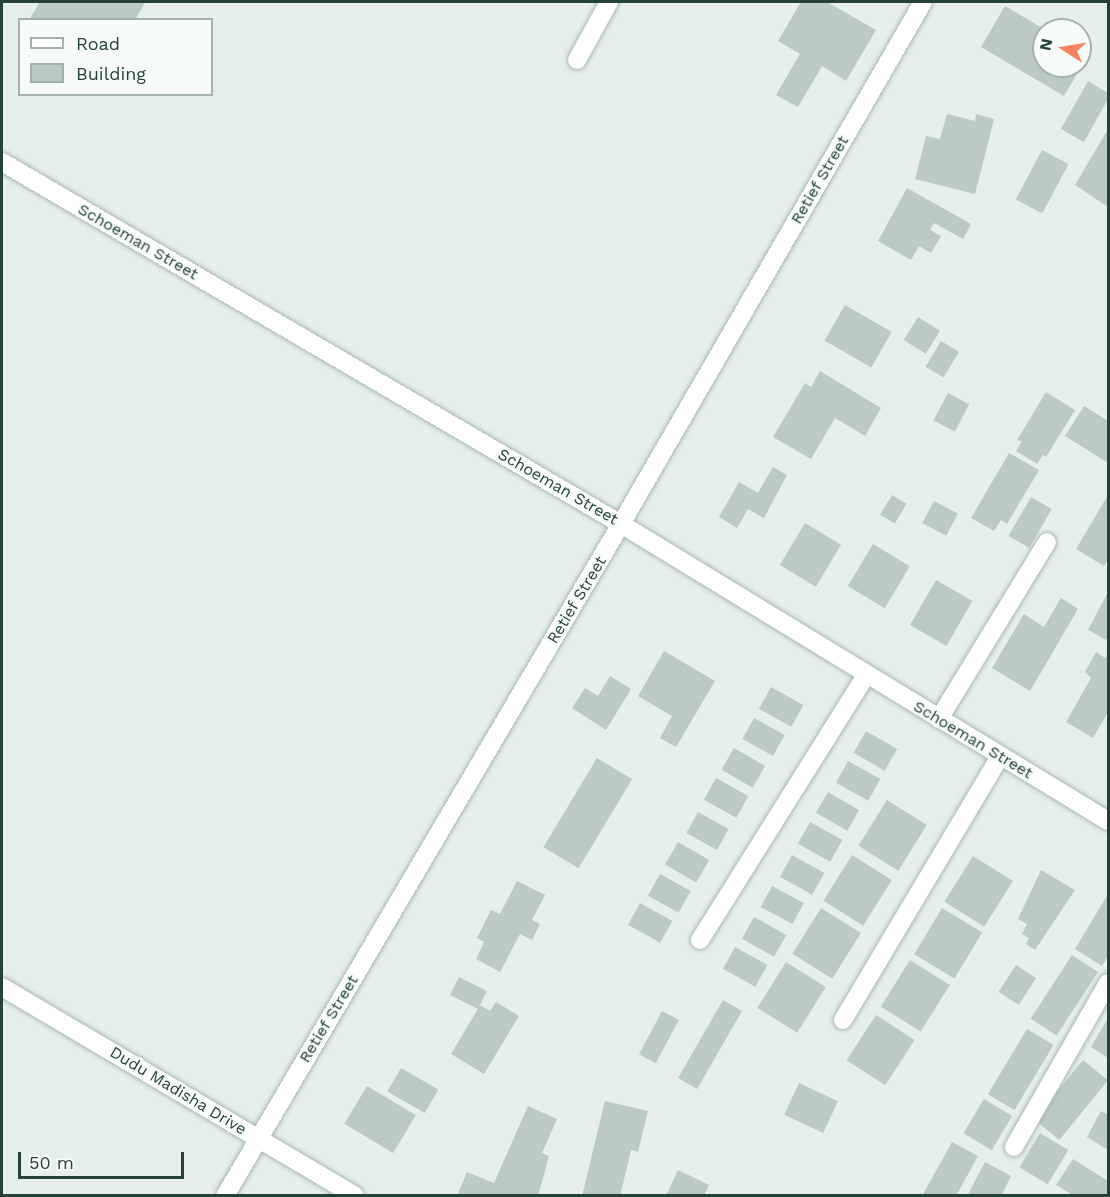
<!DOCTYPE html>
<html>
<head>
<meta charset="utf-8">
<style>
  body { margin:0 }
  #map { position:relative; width:1110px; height:1197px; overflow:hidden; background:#e6efeb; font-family:"Work Sans",sans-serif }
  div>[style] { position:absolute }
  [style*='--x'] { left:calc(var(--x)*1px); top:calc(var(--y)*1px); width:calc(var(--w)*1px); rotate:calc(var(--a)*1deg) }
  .building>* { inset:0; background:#bbcac4; transform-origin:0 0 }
  .roads { filter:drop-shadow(0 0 2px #a8b8b2) drop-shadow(0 0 2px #a8b8b2) }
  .minor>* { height:18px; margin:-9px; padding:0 9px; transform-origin:9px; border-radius:9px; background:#fff }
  span { translate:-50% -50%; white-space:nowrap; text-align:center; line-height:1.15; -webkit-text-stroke:5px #f7fbf9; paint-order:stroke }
  .street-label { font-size:16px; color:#24423a }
  .frame { position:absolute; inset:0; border:3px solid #24423a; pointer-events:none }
  .legend { position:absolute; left:18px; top:18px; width:195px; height:78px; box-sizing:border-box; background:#f7fbf9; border:2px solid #a3b1ad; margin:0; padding:8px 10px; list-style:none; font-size:18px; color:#24423a }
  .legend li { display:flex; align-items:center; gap:12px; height:30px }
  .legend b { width:30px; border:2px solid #a3b1ad }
  .north { position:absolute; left:1032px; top:18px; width:60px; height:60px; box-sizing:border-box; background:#f7fbf9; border:2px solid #a3b1ad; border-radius:50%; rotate:282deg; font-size:16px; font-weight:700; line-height:24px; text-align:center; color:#24423a }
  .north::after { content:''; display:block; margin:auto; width:21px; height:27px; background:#f4845f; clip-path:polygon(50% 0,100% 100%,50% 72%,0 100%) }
  .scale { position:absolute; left:18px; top:1152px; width:166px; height:27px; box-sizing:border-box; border:3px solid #24423a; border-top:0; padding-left:8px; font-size:18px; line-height:21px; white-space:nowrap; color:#24423a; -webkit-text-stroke:4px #f7fbf9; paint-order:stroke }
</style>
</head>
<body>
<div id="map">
  <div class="building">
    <div style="clip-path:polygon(40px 2px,145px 2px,135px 20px,29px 20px)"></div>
    <div style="clip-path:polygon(801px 2px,827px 2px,876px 30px,846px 81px,822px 66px,798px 107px,776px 95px,800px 54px,778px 41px)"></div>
    <div style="clip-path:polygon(1005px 6px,1044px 29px,1044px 66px,1081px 67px,1064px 96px,981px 47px)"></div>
    <div style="clip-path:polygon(1088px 81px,1108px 93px,1108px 99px,1084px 142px,1061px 129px)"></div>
    <div style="clip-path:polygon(947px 114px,975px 121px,976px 114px,994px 119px,975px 194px,915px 179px,926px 136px,940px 139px)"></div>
    <div style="clip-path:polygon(1108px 129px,1108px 207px,1075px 185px)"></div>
    <div style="left:1042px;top:150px;width:30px;height:56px;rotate:28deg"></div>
    <div style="clip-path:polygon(907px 188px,971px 224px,963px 239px,934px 223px,930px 230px,941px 236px,931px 253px,919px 246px,911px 260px,878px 241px)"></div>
    <div style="left:845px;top:305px;width:54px;height:41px;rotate:30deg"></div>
    <div style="left:918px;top:317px;width:26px;height:27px;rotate:32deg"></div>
    <div style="left:941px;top:341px;width:21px;height:30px;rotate:31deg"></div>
    <div style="clip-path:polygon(820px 371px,881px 408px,865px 436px,835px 418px,811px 459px,773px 437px,805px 383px,811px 387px)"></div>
    <div style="clip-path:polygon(1046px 392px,1075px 410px,1046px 457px,1043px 455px,1037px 464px,1016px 451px,1022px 441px,1017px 440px)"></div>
    <div style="left:948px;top:393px;width:24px;height:31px;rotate:28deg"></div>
    <div style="clip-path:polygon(1084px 406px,1108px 421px,1108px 463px,1065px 436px)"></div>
    <div style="clip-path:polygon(1009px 453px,1039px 470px,1007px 524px,1001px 520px,994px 531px,971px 518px)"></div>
    <div style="clip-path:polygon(773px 467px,787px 475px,764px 518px,748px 509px,737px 528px,719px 517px,739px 482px,758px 493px)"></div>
    <div style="left:892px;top:495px;width:17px;height:23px;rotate:31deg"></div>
    <div style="clip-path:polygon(1108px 495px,1108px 559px,1104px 566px,1076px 549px)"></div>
    <div style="left:1031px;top:497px;width:24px;height:45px;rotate:30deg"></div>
    <div style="left:934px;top:501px;width:27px;height:25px;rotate:28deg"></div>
    <div style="left:805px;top:523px;width:42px;height:49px;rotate:31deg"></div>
    <div style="left:873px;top:544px;width:43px;height:49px;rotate:31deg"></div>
    <div style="left:936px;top:580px;width:42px;height:52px;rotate:30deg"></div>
    <div style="clip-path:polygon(1108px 592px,1108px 636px,1106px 640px,1088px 630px)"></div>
    <div style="clip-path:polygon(1061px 598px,1078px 609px,1030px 691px,992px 668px,1024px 614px,1044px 627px)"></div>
    <div style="clip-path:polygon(664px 651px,715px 681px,676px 747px,660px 738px,672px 716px,638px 696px)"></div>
    <div style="clip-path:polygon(1096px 652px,1105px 658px,1108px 652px,1108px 712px,1093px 738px,1066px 722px,1091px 678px,1085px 672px)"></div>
    <div style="clip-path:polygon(610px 676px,631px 689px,606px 730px,572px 708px,585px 688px,598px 696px)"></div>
    <div style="left:771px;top:687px;width:37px;height:25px;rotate:29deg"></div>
    <div style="left:754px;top:718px;width:35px;height:24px;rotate:29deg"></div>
    <div style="left:866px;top:731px;width:36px;height:25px;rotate:30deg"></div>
    <div style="left:734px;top:748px;width:36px;height:25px;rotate:30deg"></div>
    <div style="left:597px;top:758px;width:41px;height:104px;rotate:31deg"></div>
    <div style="left:848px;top:761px;width:37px;height:25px;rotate:29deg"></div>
    <div style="left:716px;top:778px;width:37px;height:25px;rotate:29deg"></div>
    <div style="left:828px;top:792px;width:36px;height:24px;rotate:30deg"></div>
    <div style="left:887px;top:800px;width:47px;height:54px;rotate:32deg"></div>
    <div style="left:698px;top:812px;width:35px;height:24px;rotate:29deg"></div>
    <div style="left:810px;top:822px;width:37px;height:25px;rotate:29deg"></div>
    <div style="left:678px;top:842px;width:36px;height:26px;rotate:30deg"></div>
    <div style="left:792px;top:855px;width:37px;height:25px;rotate:29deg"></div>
    <div style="left:852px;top:855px;width:47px;height:54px;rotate:32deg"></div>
    <div style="left:973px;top:856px;width:47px;height:54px;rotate:32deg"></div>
    <div style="clip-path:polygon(1041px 870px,1075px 890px,1035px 950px,1026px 944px,1029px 938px,1022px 934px,1027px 924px,1018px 919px)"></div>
    <div style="left:660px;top:874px;width:35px;height:25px;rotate:29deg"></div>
    <div style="clip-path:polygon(517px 881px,545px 895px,532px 920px,540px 924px,532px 940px,520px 934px,500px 972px,476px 959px,484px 942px,477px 938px,491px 910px,500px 914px)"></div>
    <div style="left:772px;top:886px;width:36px;height:24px;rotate:28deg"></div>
    <div style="clip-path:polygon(1108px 894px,1108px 955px,1102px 966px,1075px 949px)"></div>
    <div style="left:640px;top:903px;width:37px;height:25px;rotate:29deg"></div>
    <div style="left:821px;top:908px;width:47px;height:54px;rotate:32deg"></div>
    <div style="left:942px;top:908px;width:47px;height:54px;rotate:31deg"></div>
    <div style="left:754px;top:917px;width:37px;height:25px;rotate:29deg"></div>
    <div style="left:735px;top:947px;width:37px;height:25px;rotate:29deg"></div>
    <div style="left:1072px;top:955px;width:31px;height:76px;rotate:33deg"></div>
    <div style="left:910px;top:960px;width:47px;height:55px;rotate:32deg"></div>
    <div style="left:786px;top:962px;width:47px;height:54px;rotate:32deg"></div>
    <div style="left:1016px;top:965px;width:24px;height:32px;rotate:33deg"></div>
    <div style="clip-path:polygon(459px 977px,487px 991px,480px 1005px,490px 1011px,496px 1002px,519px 1016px,484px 1074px,451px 1054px,478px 1009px,450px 995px)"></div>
    <div style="left:723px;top:1000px;width:22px;height:90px;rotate:30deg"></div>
    <div style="left:662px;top:1011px;width:19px;height:49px;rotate:28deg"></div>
    <div style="left:876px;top:1015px;width:46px;height:54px;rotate:33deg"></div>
    <div style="clip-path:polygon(1108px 1018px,1108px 1058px,1091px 1047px)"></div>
    <div style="left:1027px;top:1029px;width:31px;height:76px;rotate:31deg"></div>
    <div style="left:1083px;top:1060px;width:32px;height:77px;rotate:39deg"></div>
    <div style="left:401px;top:1068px;width:43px;height:27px;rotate:30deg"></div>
    <div style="left:799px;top:1083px;width:43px;height:35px;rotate:25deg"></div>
    <div style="left:367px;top:1086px;width:57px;height:44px;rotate:31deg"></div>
    <div style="left:984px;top:1099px;width:33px;height:40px;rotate:31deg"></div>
    <div style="clip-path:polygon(605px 1101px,648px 1111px,638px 1152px,631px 1150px,620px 1196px,582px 1196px)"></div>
    <div style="clip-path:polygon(528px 1106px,557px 1119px,542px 1153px,549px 1156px,538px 1196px,457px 1196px,467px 1172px,494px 1183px)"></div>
    <div style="clip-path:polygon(1101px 1111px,1108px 1115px,1108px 1150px,1087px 1137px)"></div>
    <div style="left:1040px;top:1133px;width:33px;height:40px;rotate:31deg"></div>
    <div style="clip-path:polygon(952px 1142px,978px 1156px,956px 1196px,922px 1196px)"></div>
    <div style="clip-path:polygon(1073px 1159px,1108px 1181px,1108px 1196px,1074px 1196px,1056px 1185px)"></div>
    <div style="clip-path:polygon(985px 1162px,1011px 1176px,1001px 1196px,967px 1196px)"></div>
    <div style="clip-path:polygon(678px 1170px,709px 1185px,704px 1196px,666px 1196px)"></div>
  </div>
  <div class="roads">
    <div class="minor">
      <div style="--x:577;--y:60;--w:66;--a:-61.1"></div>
      <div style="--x:2;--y:162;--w:717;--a:30.32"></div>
      <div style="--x:621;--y:524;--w:570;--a:31.38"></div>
      <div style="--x:939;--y:719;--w:207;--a:-58.6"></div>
      <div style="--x:700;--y:940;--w:313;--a:-57.9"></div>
      <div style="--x:2;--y:987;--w:410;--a:30.6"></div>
      <div style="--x:843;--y:1020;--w:306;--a:-59.2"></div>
      <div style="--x:1014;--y:1147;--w:189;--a:-60.2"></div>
      <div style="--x:225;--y:1196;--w:780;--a:-59.49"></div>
      <div style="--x:621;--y:524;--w:603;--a:-59.95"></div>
    </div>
  </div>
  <div class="street-label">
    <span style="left:820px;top:180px;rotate:-60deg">Retief Street</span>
    <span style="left:138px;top:242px;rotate:30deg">Schoeman Street</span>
    <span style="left:558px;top:487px;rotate:30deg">Schoeman Street</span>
    <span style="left:577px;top:600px;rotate:-59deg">Retief Street</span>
    <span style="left:973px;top:740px;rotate:31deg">Schoeman Street</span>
    <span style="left:329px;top:1019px;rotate:-59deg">Retief Street</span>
    <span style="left:178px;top:1091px;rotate:31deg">Dudu Madisha Drive</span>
  </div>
  <div class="frame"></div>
  <ul class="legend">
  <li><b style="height:8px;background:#fff"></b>Road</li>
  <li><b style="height:16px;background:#bbcac4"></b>Building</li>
  </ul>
  <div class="north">N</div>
  <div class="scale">50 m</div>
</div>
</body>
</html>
